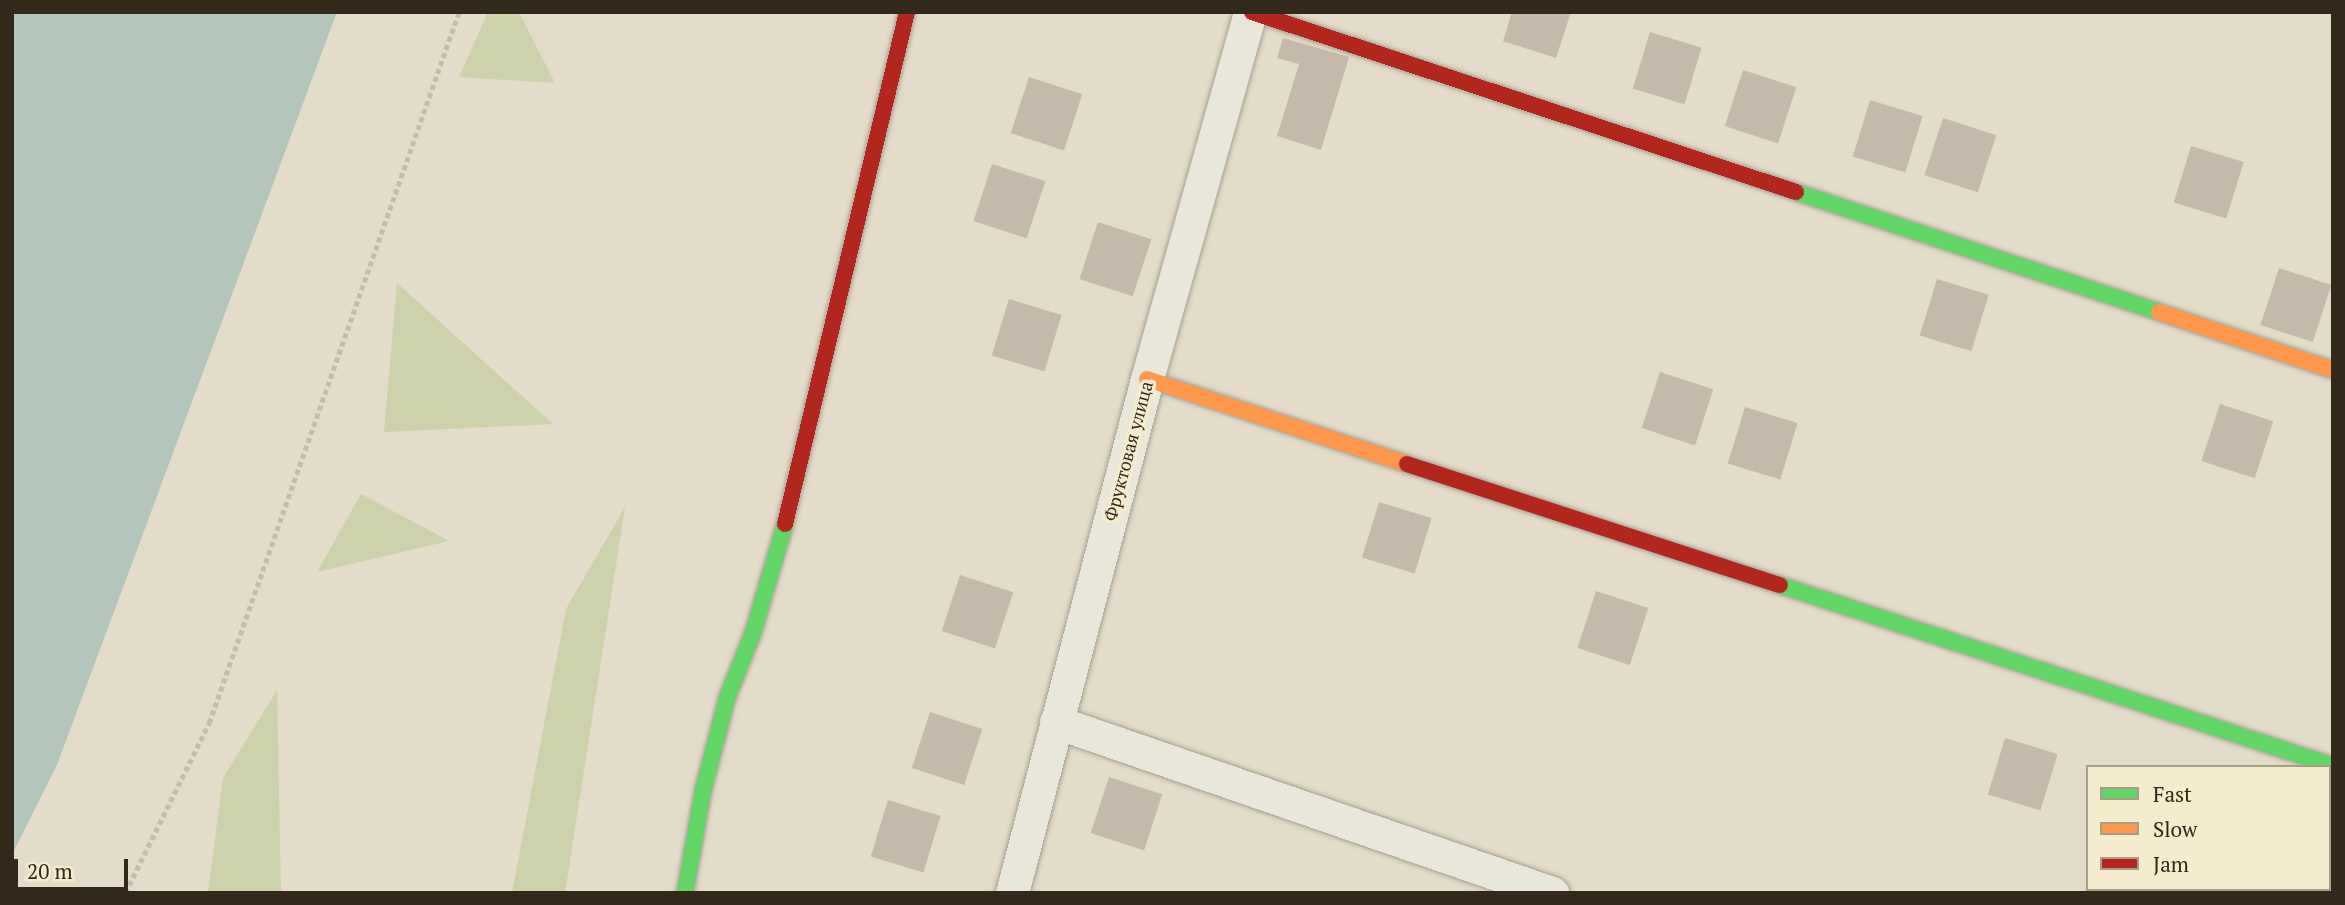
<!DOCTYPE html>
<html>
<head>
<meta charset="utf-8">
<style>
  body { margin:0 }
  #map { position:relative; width:2345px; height:905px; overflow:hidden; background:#e2dcc8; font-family:"PT Serif",serif }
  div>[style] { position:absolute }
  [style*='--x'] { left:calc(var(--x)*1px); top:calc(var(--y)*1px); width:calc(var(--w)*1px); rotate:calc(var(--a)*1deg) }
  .green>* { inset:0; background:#ced2aa }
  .water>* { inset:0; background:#b4c6bc }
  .building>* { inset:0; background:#c5baa9; transform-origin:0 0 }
  .path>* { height:4.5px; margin-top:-2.25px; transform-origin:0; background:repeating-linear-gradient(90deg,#c2bdb1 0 5px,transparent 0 8.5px) }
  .roads { filter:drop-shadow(0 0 2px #a6a092) drop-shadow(0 0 2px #a6a092) }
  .street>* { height:33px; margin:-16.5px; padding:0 16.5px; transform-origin:16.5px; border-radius:16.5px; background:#e9e6da }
  .fast>* { height:16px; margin:-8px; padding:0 8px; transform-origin:8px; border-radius:8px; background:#63d668 }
  .slow>* { height:16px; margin:-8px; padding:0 8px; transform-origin:8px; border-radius:8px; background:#ff974d }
  .jam>* { height:16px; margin:-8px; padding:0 8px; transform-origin:8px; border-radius:8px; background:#b3261e }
  span { translate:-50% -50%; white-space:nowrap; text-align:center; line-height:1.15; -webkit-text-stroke:7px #f4eccd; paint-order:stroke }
  .street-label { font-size:18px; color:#33291b }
  .frame { position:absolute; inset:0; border:14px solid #33291b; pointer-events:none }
  .legend { position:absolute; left:2086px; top:765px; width:245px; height:126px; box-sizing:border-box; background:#f4eccd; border:2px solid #a79e86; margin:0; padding:9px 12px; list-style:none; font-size:21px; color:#33291b }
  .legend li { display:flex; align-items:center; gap:14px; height:35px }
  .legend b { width:35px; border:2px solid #a79e86 }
  .scale { position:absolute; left:14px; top:859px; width:114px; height:32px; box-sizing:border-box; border:4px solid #33291b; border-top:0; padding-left:9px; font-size:21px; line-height:24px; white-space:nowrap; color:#33291b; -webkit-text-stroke:5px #f4eccd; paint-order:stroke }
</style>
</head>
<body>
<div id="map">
  <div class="green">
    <div style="clip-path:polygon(488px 12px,519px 12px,555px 83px,459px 77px)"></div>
    <div style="clip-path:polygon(397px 283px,553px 424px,384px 432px)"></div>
    <div style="clip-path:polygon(361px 494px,449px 541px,317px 572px)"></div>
    <div style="clip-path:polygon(625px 507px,565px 893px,512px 893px,566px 609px)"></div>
    <div style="clip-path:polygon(277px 690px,281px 893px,208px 893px,223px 778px)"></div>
  </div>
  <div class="water">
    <div style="clip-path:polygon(12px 12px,337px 12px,57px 765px,12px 855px)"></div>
  </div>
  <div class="building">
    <div style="clip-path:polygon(1512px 12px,1571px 12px,1556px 58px,1503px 41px)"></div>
    <div style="left:1650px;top:32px;width:54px;height:59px;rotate:17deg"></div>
    <div style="clip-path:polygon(1283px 38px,1349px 57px,1321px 150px,1277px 136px,1299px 64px,1277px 58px)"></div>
    <div style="left:1743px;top:70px;width:56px;height:59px;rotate:18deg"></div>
    <div style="left:1029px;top:77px;width:56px;height:59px;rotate:18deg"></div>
    <div style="left:1870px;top:100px;width:55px;height:59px;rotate:17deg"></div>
    <div style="left:1943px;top:118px;width:56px;height:60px;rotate:18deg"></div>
    <div style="left:2191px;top:146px;width:55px;height:59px;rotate:17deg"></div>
    <div style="left:992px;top:164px;width:56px;height:60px;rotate:18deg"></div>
    <div style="left:1098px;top:222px;width:56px;height:60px;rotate:18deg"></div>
    <div style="left:2279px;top:268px;width:55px;height:60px;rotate:18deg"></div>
    <div style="left:1937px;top:279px;width:54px;height:59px;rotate:17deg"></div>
    <div style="left:1009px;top:299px;width:55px;height:59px;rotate:17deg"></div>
    <div style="left:1660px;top:372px;width:56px;height:59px;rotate:18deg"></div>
    <div style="left:2220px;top:404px;width:56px;height:60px;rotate:18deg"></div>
    <div style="left:1745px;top:407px;width:55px;height:59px;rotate:17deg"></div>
    <div style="left:1379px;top:502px;width:55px;height:58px;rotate:17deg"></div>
    <div style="left:960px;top:575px;width:56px;height:59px;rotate:18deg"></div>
    <div style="left:1596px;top:591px;width:55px;height:60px;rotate:18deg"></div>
    <div style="left:930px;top:712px;width:55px;height:59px;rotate:18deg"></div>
    <div style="left:2005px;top:738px;width:55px;height:59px;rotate:17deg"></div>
    <div style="left:1109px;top:777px;width:56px;height:59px;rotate:18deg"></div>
    <div style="left:888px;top:800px;width:55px;height:59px;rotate:17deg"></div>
  </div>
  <div class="path">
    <div style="--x:125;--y:893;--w:190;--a:-63.7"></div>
    <div style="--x:209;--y:723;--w:754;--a:-70.63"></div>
  </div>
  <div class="roads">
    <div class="street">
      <div style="--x:1056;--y:722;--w:525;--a:19.02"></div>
      <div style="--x:1012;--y:893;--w:531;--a:-75.28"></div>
      <div style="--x:1147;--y:379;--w:381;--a:-74.3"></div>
      <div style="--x:2291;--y:893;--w:4;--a:-76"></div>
    </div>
    <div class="fast">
      <div style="--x:1796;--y:192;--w:382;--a:18.3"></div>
      <div style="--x:1780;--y:585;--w:579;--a:18.12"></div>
      <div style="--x:685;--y:893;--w:104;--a:-80"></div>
      <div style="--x:703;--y:791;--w:96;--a:-75.5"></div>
      <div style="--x:727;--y:698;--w:70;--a:-68.2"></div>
      <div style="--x:753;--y:633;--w:114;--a:-73.6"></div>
    </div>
    <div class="slow">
      <div style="--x:2159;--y:312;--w:183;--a:18.4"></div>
      <div style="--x:1147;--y:379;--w:274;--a:18.1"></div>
    </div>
    <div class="jam">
      <div style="--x:1252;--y:12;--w:573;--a:18.31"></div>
      <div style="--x:1407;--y:464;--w:392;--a:18"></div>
      <div style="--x:785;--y:524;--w:526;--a:-76.6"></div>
    </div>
  </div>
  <div class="street-label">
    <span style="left:1128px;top:451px;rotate:-75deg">Фруктовая улица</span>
  </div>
  <div class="frame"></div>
  <ul class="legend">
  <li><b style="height:9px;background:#63d668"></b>Fast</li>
  <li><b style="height:9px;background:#ff974d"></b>Slow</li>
  <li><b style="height:9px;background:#b3261e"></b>Jam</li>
  </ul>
  <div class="scale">20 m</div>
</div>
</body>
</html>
